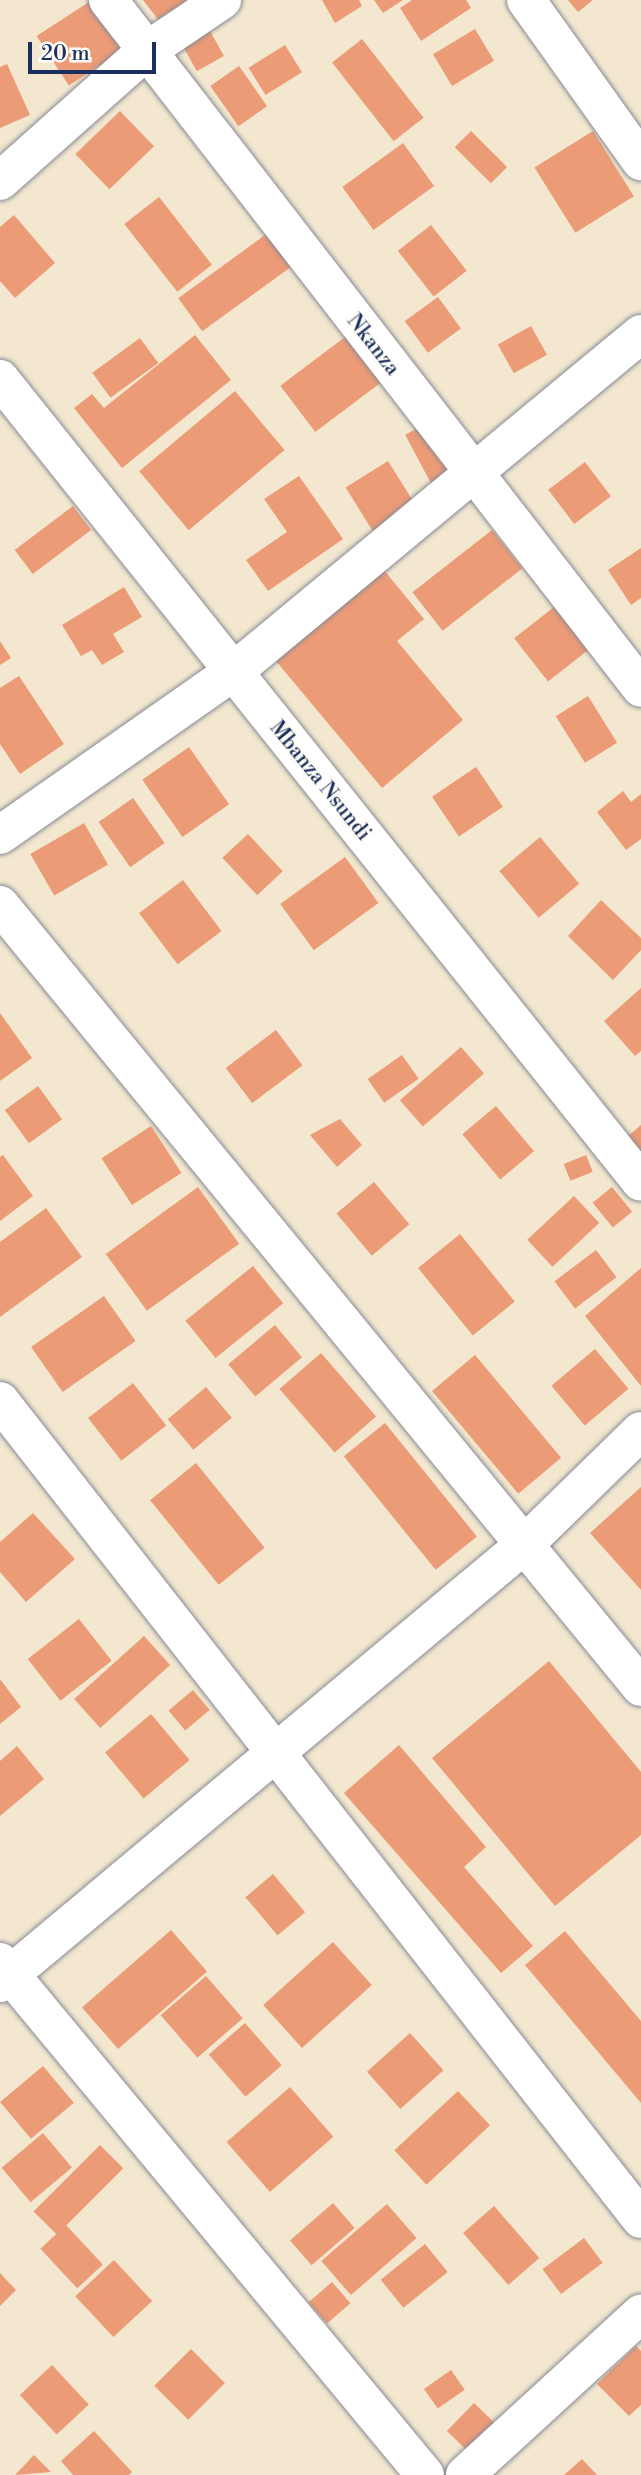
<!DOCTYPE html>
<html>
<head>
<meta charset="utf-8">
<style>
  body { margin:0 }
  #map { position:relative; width:641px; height:2475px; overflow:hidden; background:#f3e7cf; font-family:"Libre Bodoni",serif }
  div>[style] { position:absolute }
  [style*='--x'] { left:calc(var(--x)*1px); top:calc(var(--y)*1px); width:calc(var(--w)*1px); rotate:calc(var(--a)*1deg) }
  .building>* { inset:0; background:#ec9b77; transform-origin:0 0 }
  .roads { filter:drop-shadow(0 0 2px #878b96) drop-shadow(0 0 2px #878b96) }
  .minor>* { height:38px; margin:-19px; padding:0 19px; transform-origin:19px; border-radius:19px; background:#fff }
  span { translate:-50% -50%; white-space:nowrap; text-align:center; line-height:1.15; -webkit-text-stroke:5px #fdfcf7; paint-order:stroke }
  .street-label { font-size:21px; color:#1b2f5e }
  .scale { position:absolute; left:28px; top:42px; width:128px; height:32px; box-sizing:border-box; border:4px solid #1b2f5e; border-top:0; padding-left:9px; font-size:21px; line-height:24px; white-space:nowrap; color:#1b2f5e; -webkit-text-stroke:5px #fdfcf7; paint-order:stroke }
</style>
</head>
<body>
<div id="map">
  <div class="building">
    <div style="left:92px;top:0;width:59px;height:66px;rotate:57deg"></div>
    <div style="clip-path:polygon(143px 0,198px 0,163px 26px)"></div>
    <div style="clip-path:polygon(322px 0,359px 0,362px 6px,335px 23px)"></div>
    <div style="clip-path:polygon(374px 0,403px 0,383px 13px)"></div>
    <div style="clip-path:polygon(412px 0,466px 0,471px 8px,421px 41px,400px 8px)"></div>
    <div style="clip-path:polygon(568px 0,593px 0,578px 12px)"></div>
    <div style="left:205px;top:22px;width:39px;height:31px;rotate:61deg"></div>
    <div style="left:475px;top:29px;width:37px;height:49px;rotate:59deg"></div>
    <div style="left:362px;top:39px;width:100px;height:38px;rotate:52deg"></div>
    <div style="left:285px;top:45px;width:32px;height:43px;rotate:58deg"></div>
    <div style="clip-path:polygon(7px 64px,30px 115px,0 128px,0 67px)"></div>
    <div style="left:239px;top:66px;width:49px;height:35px;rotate:55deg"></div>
    <div style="left:120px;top:111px;width:49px;height:62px;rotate:46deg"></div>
    <div style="left:471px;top:131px;width:51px;height:23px;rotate:45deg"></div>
    <div style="left:593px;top:131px;width:77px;height:69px;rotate:58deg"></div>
    <div style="left:403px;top:143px;width:53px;height:75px;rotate:54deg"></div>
    <div style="left:159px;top:197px;width:86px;height:44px;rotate:52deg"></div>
    <div style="clip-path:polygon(14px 215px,55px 263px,15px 298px,0 281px,0 227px)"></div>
    <div style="left:431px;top:225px;width:58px;height:42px;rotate:52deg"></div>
    <div style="left:272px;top:230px;width:41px;height:116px;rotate:54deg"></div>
    <div style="left:438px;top:297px;width:39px;height:41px;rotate:54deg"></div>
    <div style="left:531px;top:326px;width:33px;height:38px;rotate:61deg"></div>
    <div style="left:349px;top:334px;width:58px;height:86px;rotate:53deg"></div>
    <div style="clip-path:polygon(195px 335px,231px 380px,122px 468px,74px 408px,92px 394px,104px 408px)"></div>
    <div style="left:140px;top:338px;width:31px;height:59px;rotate:54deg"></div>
    <div style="left:235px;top:391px;width:77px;height:125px;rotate:50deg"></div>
    <div style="left:429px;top:422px;width:55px;height:27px;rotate:62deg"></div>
    <div style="left:388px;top:461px;width:51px;height:50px;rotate:58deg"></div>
    <div style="left:585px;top:462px;width:43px;height:46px;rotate:53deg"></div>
    <div style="clip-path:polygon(299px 476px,343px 539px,268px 591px,246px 560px,287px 532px,264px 499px)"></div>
    <div style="left:73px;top:506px;width:30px;height:73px;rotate:53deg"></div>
    <div style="left:492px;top:530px;width:49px;height:101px;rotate:52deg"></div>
    <div style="clip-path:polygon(641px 548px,641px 598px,631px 605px,608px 570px)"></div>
    <div style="clip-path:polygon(379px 564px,424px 619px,397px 641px,463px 720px,382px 788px,271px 655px)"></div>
    <div style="clip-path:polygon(124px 587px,142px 617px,113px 634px,124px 652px,102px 665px,92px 650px,81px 656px,62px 625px)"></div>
    <div style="left:563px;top:600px;width:55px;height:62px;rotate:52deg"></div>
    <div style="clip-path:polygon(0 641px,11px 658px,0 665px)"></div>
    <div style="clip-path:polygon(19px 676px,64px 744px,20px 774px,0 744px,0 688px)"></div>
    <div style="left:588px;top:696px;width:55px;height:38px;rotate:58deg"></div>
    <div style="left:189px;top:747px;width:70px;height:57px;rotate:55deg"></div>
    <div style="left:476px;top:767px;width:48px;height:53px;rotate:56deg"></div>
    <div style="clip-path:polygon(623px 791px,631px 802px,641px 794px,641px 839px,626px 850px,597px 812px)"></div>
    <div style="left:133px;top:798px;width:55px;height:42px;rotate:55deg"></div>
    <div style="left:84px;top:823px;width:48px;height:62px;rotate:60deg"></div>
    <div style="left:248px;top:834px;width:51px;height:35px;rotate:47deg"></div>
    <div style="left:540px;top:837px;width:61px;height:53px;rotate:50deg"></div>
    <div style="left:345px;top:857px;width:57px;height:80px;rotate:54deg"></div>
    <div style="left:183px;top:880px;width:64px;height:55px;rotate:53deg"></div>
    <div style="clip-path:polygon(601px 900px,641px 938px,641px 950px,613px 980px,568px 936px)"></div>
    <div style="clip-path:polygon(641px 988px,641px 1051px,635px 1056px,604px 1021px)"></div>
    <div style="clip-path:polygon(0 1013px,32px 1058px,0 1081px)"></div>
    <div style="left:276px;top:1030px;width:44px;height:63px;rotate:53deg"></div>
    <div style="left:461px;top:1047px;width:35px;height:81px;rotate:49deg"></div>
    <div style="left:402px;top:1055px;width:29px;height:42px;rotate:55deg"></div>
    <div style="left:38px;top:1086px;width:41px;height:41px;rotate:54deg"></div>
    <div style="left:496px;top:1106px;width:59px;height:44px;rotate:50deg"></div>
    <div style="clip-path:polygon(340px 1119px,362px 1145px,337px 1167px,310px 1135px)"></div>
    <div style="clip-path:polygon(641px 1125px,641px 1152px,627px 1137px)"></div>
    <div style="left:151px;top:1126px;width:56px;height:59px;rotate:57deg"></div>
    <div style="clip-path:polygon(3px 1155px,33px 1196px,0 1221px,0 1157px)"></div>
    <div style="left:586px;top:1155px;width:18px;height:24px;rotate:68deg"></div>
    <div style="left:374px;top:1182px;width:55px;height:49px;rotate:50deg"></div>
    <div style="left:198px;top:1187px;width:70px;height:114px;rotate:54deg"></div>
    <div style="left:612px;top:1187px;width:32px;height:25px;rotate:51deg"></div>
    <div style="left:574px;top:1196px;width:37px;height:64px;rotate:47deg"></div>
    <div style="clip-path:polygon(46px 1208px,82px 1257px,0 1317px,0 1242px)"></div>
    <div style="left:460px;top:1234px;width:87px;height:54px;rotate:51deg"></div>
    <div style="left:596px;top:1250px;width:34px;height:52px;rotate:53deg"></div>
    <div style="left:253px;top:1266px;width:48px;height:87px;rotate:51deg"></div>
    <div style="clip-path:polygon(641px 1268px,641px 1386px,585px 1316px)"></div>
    <div style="left:104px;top:1296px;width:55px;height:89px;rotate:55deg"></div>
    <div style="left:275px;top:1325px;width:42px;height:61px;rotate:50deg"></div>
    <div style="left:595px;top:1349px;width:52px;height:57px;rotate:50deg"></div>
    <div style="left:321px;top:1353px;width:84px;height:55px;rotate:49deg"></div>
    <div style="left:475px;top:1355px;width:134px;height:56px;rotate:50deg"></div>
    <div style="left:133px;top:1383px;width:54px;height:57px;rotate:52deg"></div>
    <div style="left:206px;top:1387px;width:40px;height:50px;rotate:50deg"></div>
    <div style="left:385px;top:1423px;width:146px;height:53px;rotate:51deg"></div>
    <div style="left:196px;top:1463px;width:109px;height:59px;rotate:51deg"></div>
    <div style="clip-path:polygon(641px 1487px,641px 1590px,590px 1533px)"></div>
    <div style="clip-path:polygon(33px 1513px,75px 1559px,26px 1602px,0 1572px,0 1542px)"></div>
    <div style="left:79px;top:1619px;width:53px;height:65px;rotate:52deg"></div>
    <div style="left:144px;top:1636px;width:39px;height:94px;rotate:48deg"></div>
    <div style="clip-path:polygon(549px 1661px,641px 1772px,641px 1835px,555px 1906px,432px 1758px)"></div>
    <div style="clip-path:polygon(0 1679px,21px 1707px,0 1724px)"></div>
    <div style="left:193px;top:1690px;width:26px;height:32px;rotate:50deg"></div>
    <div style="left:151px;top:1714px;width:60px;height:60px;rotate:50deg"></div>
    <div style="clip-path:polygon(399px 1745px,486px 1847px,464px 1867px,533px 1946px,501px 1973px,344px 1793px)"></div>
    <div style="clip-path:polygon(17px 1746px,44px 1779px,0 1816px,0 1761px)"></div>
    <div style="left:273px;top:1874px;width:50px;height:36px;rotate:50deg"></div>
    <div style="left:171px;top:1930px;width:55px;height:118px;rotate:49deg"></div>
    <div style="clip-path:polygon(565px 1931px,641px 2021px,641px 2103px,525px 1965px)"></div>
    <div style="left:333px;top:1942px;width:58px;height:94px;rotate:48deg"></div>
    <div style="left:206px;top:1976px;width:56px;height:60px;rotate:49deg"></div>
    <div style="left:245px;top:2023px;width:56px;height:48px;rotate:49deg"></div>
    <div style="left:410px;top:2033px;width:50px;height:58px;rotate:48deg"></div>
    <div style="left:43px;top:2066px;width:48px;height:56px;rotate:50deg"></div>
    <div style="left:290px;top:2087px;width:66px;height:84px;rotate:49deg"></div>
    <div style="left:458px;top:2091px;width:47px;height:87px;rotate:47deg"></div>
    <div style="left:43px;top:2133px;width:45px;height:54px;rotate:50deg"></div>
    <div style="left:100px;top:2145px;width:33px;height:94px;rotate:45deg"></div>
    <div style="left:333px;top:2203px;width:33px;height:57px;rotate:49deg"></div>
    <div style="left:387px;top:2204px;width:45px;height:87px;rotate:49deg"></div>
    <div style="left:494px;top:2206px;width:69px;height:41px;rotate:49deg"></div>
    <div style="left:66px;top:2225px;width:54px;height:35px;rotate:47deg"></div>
    <div style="left:584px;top:2238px;width:31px;height:52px;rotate:53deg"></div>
    <div style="left:425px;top:2244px;width:36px;height:57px;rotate:51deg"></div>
    <div style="left:114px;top:2260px;width:56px;height:53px;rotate:47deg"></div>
    <div style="clip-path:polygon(0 2273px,16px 2290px,0 2306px)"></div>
    <div style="left:332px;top:2282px;width:28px;height:31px;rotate:49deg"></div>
    <div style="clip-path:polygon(636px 2346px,641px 2351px,641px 2405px,629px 2416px,597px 2384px)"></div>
    <div style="left:191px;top:2349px;width:48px;height:52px;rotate:45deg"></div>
    <div style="left:52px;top:2365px;width:54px;height:44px;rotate:47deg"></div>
    <div style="left:451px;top:2370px;width:24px;height:33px;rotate:55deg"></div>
    <div style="left:474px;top:2403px;width:37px;height:39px;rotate:44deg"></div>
    <div style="clip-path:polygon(94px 2431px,132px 2472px,129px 2475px,73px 2475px,61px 2461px)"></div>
    <div style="clip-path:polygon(34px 2455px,51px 2472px,15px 2475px)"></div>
    <div style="clip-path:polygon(582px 2459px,597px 2475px,564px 2475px)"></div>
  </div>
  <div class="roads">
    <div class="minor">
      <div style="--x:108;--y:0;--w:870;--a:52.23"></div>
      <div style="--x:526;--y:0;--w:198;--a:54.5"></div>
      <div style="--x:0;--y:181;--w:194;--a:-41.7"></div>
      <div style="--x:145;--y:52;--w:93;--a:-34"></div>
      <div style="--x:0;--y:379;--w:1027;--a:51.4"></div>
      <div style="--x:0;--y:835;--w:284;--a:-35"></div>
      <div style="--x:233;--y:672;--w:530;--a:-39.64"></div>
      <div style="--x:0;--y:905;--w:1011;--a:50.66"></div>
      <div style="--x:0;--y:1401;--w:1039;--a:51.92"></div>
      <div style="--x:0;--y:1962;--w:666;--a:50.36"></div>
      <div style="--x:0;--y:1983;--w:683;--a:-39.89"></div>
      <div style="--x:524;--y:1545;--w:163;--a:-44.3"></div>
      <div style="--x:465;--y:2475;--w:239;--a:-42.5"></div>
    </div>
  </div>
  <div class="street-label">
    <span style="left:373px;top:345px;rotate:52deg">Nkanza</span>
    <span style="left:320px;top:781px;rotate:51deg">Mbanza Nsundi</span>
  </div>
  <div class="scale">20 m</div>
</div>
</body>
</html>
